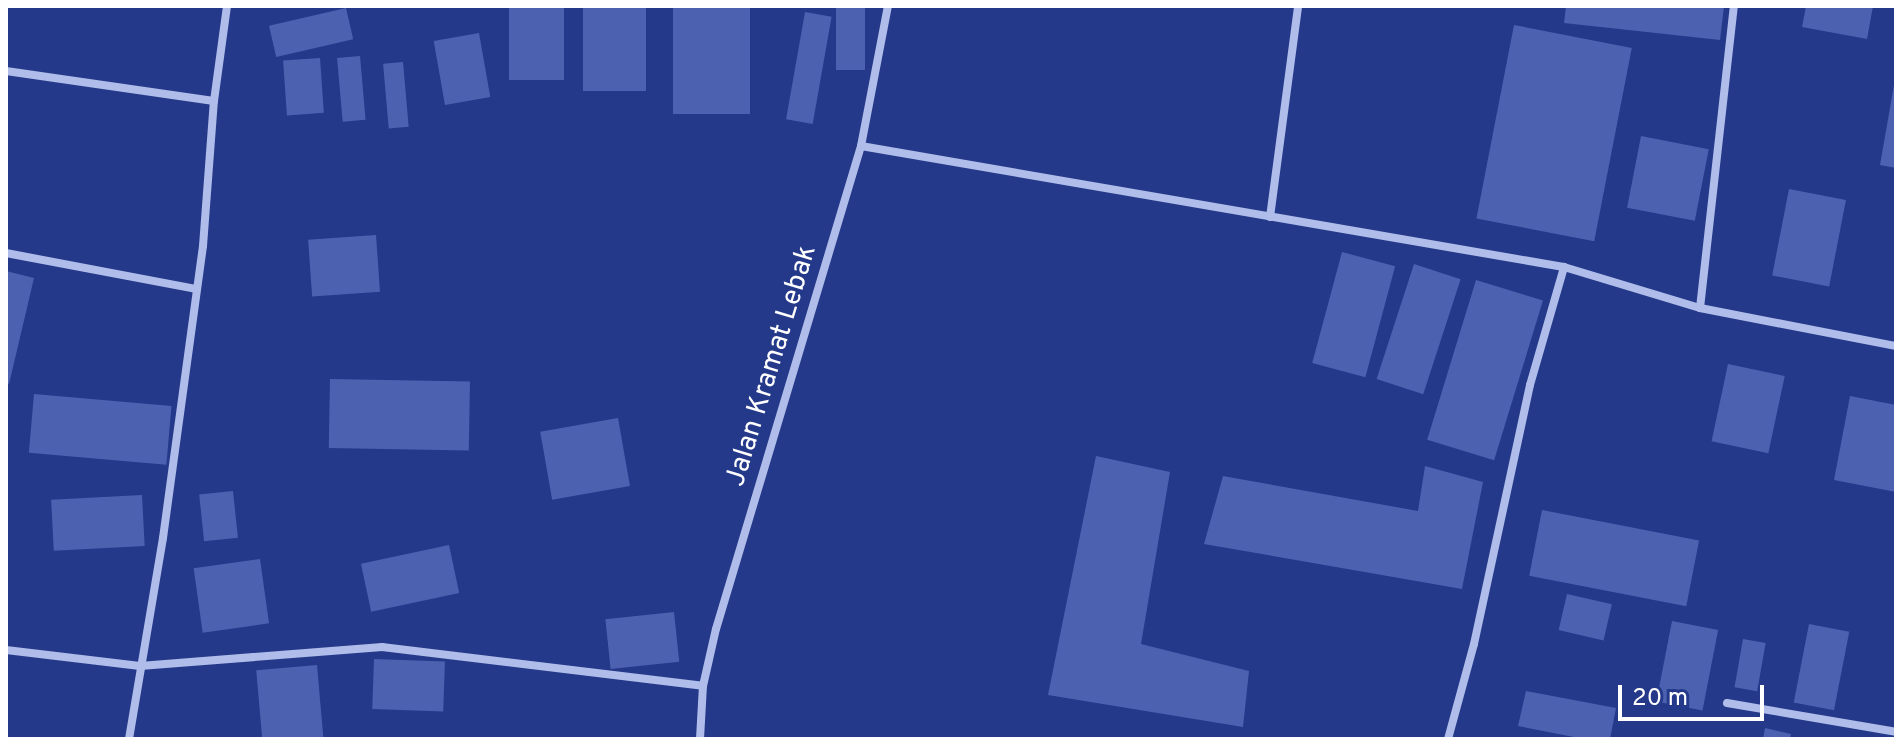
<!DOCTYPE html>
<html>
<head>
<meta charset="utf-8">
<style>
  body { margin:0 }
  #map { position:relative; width:1902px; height:745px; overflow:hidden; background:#243989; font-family:Overpass,sans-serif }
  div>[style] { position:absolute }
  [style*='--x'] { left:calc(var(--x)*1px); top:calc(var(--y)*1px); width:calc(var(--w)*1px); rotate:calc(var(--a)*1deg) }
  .building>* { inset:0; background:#4c62b1; transform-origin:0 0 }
  .street>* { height:8px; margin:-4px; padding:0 4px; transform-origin:4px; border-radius:4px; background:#b0bdea }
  span { translate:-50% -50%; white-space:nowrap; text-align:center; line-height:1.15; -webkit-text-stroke:6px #243989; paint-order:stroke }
  .street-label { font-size:28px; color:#fff }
  .frame { position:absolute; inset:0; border:8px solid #fff; pointer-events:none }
  .scale { position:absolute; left:1618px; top:685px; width:146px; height:36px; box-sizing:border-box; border:4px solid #fff; border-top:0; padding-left:10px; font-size:24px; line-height:28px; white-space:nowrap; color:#fff; -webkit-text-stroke:6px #243989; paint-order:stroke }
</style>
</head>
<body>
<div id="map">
  <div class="building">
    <div style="left:509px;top:6px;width:55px;height:74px"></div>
    <div style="left:583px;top:6px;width:63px;height:85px"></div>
    <div style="left:673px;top:6px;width:77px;height:108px"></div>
    <div style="left:836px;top:6px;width:29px;height:64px"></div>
    <div style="clip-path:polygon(1566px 6px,1724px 6px,1720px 40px,1564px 23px)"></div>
    <div style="clip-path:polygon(1806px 6px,1873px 6px,1867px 39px,1802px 27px)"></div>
    <div style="left:346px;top:8px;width:32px;height:79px;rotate:77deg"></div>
    <div style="left:805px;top:12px;width:27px;height:109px;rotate:10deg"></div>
    <div style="left:1514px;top:25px;width:120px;height:197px;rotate:11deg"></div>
    <div style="left:479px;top:33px;width:65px;height:46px;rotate:80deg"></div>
    <div style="left:360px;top:56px;width:64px;height:23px;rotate:85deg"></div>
    <div style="left:320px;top:58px;width:55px;height:37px;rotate:86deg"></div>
    <div style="left:403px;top:62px;width:65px;height:20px;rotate:85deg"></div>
    <div style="clip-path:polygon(1894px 85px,1896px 85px,1896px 168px,1880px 165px)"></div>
    <div style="left:1641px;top:136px;width:69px;height:73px;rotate:11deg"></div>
    <div style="left:1789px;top:189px;width:58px;height:88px;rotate:11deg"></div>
    <div style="left:376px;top:235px;width:57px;height:68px;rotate:86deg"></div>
    <div style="left:1342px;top:252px;width:55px;height:115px;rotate:15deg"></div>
    <div style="left:1414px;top:264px;width:49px;height:121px;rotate:18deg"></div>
    <div style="clip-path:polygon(6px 271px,34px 278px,9px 384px,6px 383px)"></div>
    <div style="left:1476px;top:280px;width:70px;height:167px;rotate:17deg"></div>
    <div style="left:1728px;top:364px;width:58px;height:79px;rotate:12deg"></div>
    <div style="left:330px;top:379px;width:140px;height:69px;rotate:1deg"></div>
    <div style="left:34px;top:394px;width:138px;height:59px;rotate:5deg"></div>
    <div style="clip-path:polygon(1850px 396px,1896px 405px,1896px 492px,1834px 480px)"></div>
    <div style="left:618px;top:418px;width:69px;height:79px;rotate:80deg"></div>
    <div style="clip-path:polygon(1096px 456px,1170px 472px,1141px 644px,1249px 671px,1243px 727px,1048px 695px)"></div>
    <div style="clip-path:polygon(1425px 466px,1483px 482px,1462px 589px,1204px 544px,1223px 476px,1418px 511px)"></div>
    <div style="left:233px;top:491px;width:47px;height:34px;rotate:84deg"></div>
    <div style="left:142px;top:495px;width:51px;height:91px;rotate:87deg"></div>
    <div style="left:1542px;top:510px;width:160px;height:67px;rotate:11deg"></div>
    <div style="left:449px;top:545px;width:49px;height:90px;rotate:78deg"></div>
    <div style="left:260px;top:559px;width:65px;height:67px;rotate:82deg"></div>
    <div style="left:1567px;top:594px;width:46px;height:37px;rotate:13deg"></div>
    <div style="left:674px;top:612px;width:50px;height:69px;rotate:84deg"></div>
    <div style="left:1672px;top:621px;width:47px;height:82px;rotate:11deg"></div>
    <div style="left:1809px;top:624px;width:41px;height:80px;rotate:11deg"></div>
    <div style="left:1743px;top:639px;width:23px;height:49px;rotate:10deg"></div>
    <div style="left:374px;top:659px;width:71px;height:50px;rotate:2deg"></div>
    <div style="left:317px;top:665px;width:74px;height:61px;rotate:85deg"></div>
    <div style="clip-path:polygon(1526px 691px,1616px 708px,1610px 739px,1584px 739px,1518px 726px)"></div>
    <div style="clip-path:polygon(1765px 728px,1791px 734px,1790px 739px,1763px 739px)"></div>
  </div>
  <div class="street">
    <div style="--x:6;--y:71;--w:210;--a:8.2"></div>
    <div style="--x:861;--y:146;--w:713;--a:9.77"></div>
    <div style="--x:1564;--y:267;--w:142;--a:16.8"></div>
    <div style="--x:1700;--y:308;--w:200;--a:11"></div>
    <div style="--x:1270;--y:217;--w:213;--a:-82.4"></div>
    <div style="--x:6;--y:253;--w:193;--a:10.7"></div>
    <div style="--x:1700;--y:308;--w:304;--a:-83.6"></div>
    <div style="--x:6;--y:650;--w:135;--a:6.8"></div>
    <div style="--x:140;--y:666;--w:243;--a:-4.5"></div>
    <div style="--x:382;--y:647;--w:323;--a:6.9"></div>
    <div style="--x:1727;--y:703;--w:171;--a:9.7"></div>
    <div style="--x:129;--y:739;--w:204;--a:-80.4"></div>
    <div style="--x:163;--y:538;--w:295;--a:-82.2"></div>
    <div style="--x:203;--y:246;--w:145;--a:-85.7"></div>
    <div style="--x:214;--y:101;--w:96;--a:-82.2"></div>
    <div style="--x:700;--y:739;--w:53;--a:-86.8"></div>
    <div style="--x:703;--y:686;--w:58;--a:-77.2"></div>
    <div style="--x:716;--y:629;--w:504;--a:-73.29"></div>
    <div style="--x:861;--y:146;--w:143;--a:-79.1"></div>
    <div style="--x:1448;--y:739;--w:98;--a:-74.7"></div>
    <div style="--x:1474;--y:644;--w:265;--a:-77.8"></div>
    <div style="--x:1530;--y:385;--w:123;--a:-73.9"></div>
  </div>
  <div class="street-label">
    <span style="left:772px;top:366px;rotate:-73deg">Jalan Kramat Lebak</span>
  </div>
  <div class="frame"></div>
  <div class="scale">20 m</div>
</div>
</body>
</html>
